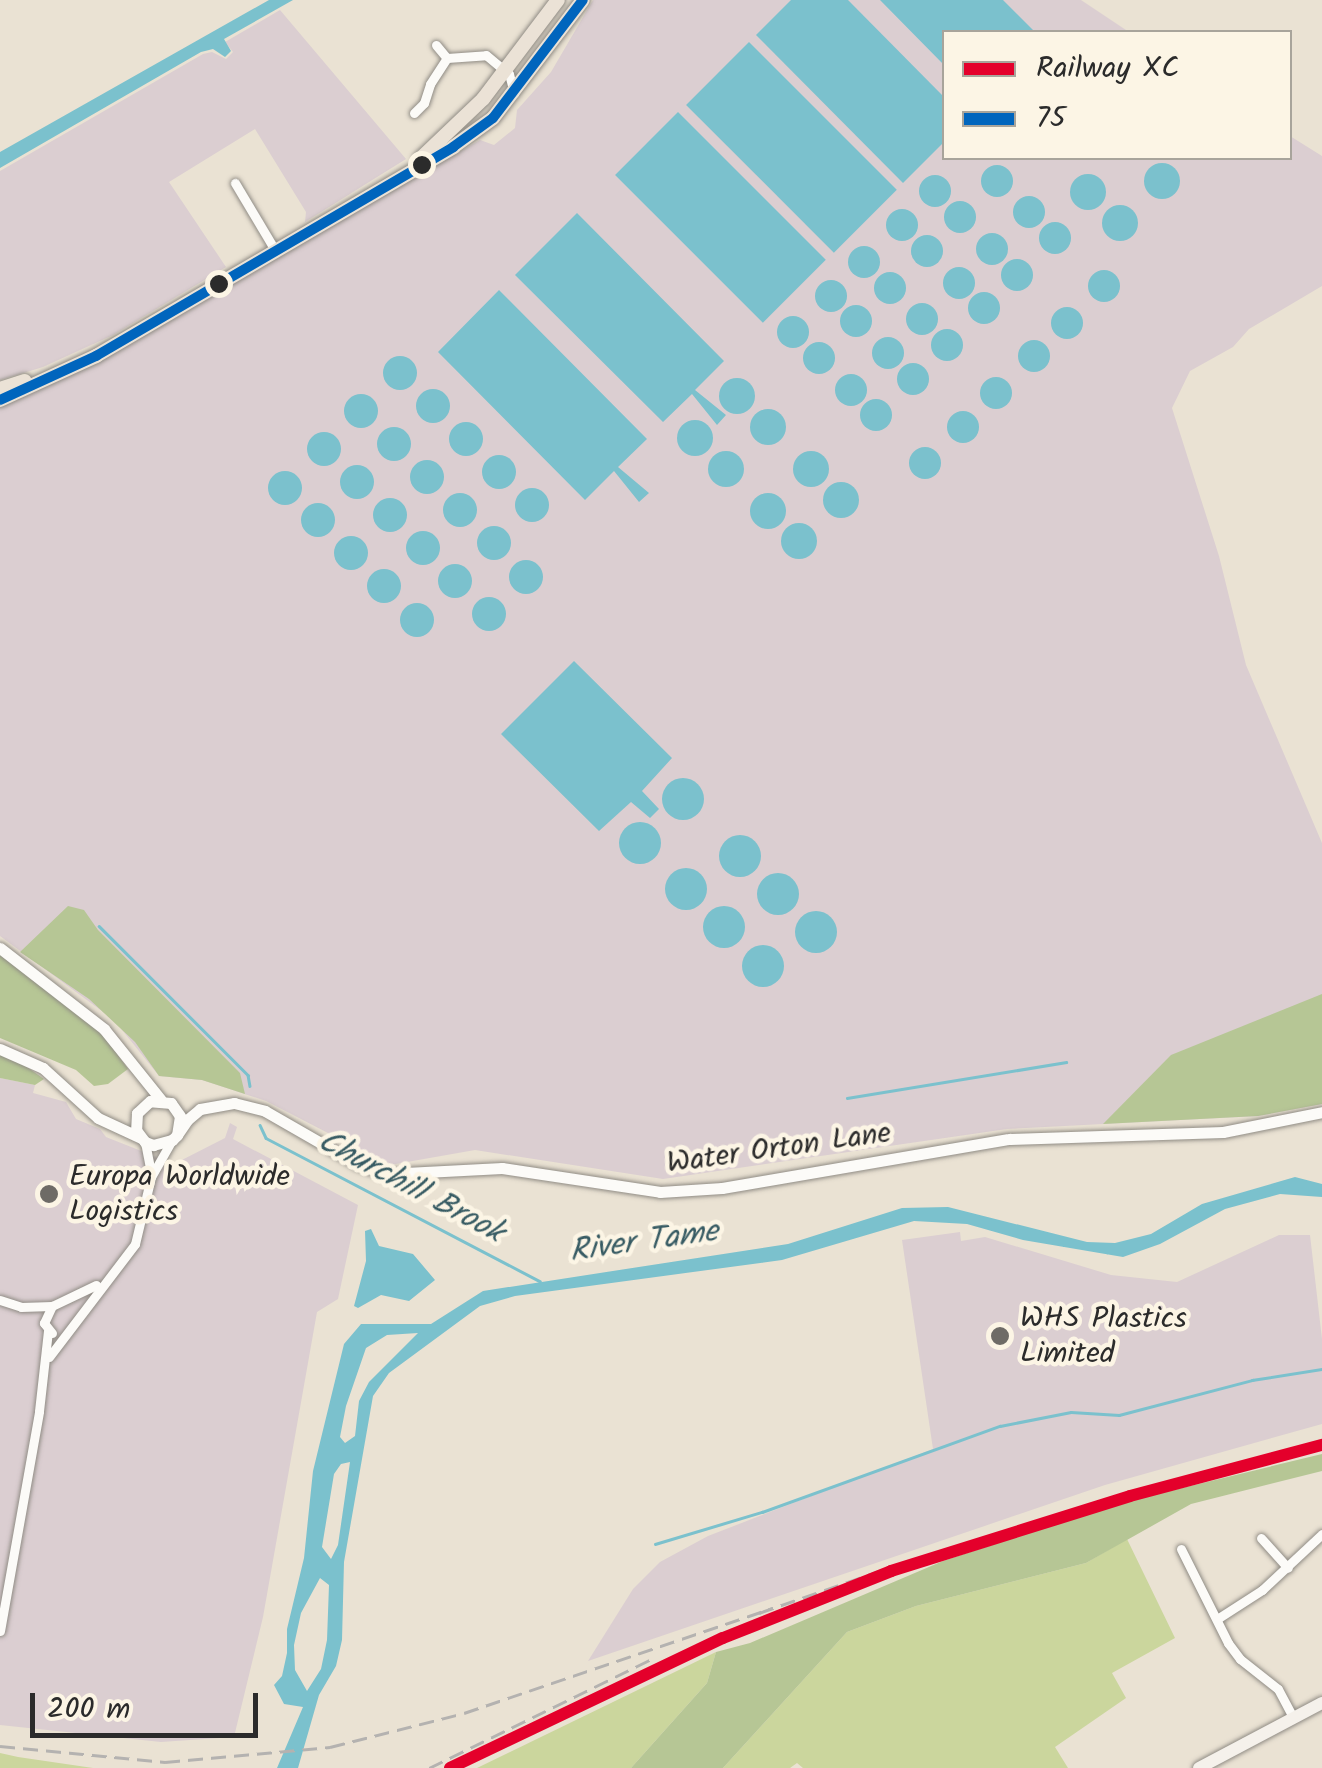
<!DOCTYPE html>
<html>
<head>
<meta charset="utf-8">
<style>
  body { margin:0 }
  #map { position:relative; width:1322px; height:1768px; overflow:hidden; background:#eae2d3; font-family:Kalam,sans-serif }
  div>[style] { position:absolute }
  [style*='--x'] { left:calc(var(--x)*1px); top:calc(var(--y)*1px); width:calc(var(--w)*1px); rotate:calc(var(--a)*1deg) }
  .industrial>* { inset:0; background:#dbced1 }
  .green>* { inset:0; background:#cbd69d }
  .forest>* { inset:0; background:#b6c695 }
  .water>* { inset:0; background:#7bc1cd; transform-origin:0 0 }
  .round { border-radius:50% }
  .stream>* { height:2.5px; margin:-1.25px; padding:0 1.25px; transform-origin:1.25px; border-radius:1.25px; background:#7bc1cd }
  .roads { filter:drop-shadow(0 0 2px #908c85) drop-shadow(0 0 2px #908c85) }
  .minor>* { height:9px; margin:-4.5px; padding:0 4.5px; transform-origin:4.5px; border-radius:4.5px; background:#fcfbf8 }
  .tertiary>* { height:11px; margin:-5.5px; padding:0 5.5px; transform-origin:5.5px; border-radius:5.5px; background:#fcfbf8 }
  .secondary>* { height:12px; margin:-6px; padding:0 6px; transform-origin:6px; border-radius:6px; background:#f5f1eb }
  .primary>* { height:14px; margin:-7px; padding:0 7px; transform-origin:7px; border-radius:7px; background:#ebe2d6 }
  .rail>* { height:2.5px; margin-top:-1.25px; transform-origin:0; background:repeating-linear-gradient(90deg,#b4b2b0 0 15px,transparent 0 23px) }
  .bus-1>* { height:10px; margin:-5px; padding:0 5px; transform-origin:5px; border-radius:5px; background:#0065bd }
  .rail-1>* { height:12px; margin:-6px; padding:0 6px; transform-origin:6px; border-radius:6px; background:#e4002b }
  .dots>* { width:28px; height:28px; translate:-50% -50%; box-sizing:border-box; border:5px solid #fcf5e5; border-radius:50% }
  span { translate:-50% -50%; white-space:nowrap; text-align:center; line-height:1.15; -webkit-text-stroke:9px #fcf5e5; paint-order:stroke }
  .street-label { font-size:30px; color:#2b2b2b }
  .poi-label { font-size:30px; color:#2b2b2b }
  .left { translate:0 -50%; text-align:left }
  .water-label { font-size:32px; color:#375b63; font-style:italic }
  .legend { position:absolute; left:942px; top:30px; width:350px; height:130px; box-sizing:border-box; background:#fcf5e5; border:2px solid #a8a49b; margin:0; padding:12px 18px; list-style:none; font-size:30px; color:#2b2b2b }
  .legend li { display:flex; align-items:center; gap:20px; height:50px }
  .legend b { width:50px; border:2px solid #a8a49b }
  .scale { position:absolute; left:30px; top:1693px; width:228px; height:45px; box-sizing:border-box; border:5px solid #2b2b2b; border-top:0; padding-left:12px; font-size:30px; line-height:35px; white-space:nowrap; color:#2b2b2b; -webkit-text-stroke:8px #fcf5e5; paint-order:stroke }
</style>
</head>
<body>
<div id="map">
  <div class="industrial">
    <div style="clip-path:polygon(593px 0,1081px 0,1129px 32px,944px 32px,944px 158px,1290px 158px,1290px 136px,1322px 156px,1322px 286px,1249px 329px,1233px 347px,1190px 371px,1172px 408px,1219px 556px,1246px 665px,1322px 843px,1322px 1104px,1258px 1116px,1007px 1129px,663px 1179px,475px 1150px,390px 1165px,266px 1101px,202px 1080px,159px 1076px,114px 1020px,0 936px,0 405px,269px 262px,480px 140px,494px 145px,515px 128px,517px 110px,551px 72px)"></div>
    <div style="clip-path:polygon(280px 10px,406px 159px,305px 222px,306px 212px,255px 129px,169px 182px,226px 267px,113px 335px,43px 367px,0 380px,0 171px,203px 54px,212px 52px,226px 59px,233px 52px,225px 42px)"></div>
    <div style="clip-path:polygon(0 1078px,35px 1085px,33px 1093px,66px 1102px,76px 1119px,100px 1129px,106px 1137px,174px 1164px,225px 1138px,230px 1123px,237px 1127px,233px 1139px,358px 1205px,338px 1299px,317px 1312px,263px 1617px,234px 1737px,161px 1742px,0 1725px)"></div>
    <div style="clip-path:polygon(960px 1232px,961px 1241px,985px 1237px,1111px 1275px,1177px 1282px,1279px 1235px,1310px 1235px,1322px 1339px,1322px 1424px,1105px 1485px,588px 1661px,633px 1589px,660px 1562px,708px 1536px,933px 1449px,902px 1240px)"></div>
  </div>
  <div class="green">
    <div style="clip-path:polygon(1127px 1539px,1175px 1638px,1112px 1673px,1126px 1698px,1055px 1747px,1068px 1768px,803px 1768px,797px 1763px,790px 1768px,723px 1768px,847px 1632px,916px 1606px,1086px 1563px)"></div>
    <div style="clip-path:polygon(716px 1652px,707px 1683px,631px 1768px,477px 1768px)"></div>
    <div style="clip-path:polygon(0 1753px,18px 1757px,93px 1768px,0 1768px)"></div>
  </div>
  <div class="forest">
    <div style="clip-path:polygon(68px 906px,84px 910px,98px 930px,240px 1073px,245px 1094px,202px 1080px,159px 1076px,135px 1042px,89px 999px,20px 952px)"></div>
    <div style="clip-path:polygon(0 955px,102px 1033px,128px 1069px,108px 1084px,94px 1086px,76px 1070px,0 1038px)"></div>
    <div style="clip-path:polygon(1322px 994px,1322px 1104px,1258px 1116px,1103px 1124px,1171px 1055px)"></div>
    <div style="clip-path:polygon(0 1054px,14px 1058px,44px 1079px,35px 1085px,0 1078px)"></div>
    <div style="clip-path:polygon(1322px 1454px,1322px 1471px,1191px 1504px,1086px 1563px,916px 1606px,847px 1632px,723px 1768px,631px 1768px,707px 1683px,716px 1652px,750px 1643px,943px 1561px,1120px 1503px)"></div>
  </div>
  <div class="water">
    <div style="clip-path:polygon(269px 0,293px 0,224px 39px,231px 51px,225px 57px,213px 49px,201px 52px,0 168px,0 152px)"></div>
    <div style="clip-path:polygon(791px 0,848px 0,944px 97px,944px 142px,903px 183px,756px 35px)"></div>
    <div style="clip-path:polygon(880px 0,1003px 0,1035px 32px,944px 32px,944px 65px)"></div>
    <div style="left:749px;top:42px;width:209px;height:89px;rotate:45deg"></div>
    <div style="left:678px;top:112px;width:209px;height:89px;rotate:45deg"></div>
    <div class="round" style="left:1144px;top:163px;width:36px;height:36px"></div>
    <div class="round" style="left:981px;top:165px;width:32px;height:32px"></div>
    <div class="round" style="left:1070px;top:174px;width:36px;height:36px"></div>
    <div class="round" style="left:919px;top:175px;width:32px;height:32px"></div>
    <div class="round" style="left:1013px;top:196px;width:32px;height:32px"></div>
    <div class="round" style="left:944px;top:201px;width:32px;height:32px"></div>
    <div class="round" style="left:1102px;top:205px;width:36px;height:36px"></div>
    <div class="round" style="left:886px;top:209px;width:32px;height:32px"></div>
    <div style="clip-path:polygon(577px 213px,724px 361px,695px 390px,726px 415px,717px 425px,692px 394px,663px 422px,515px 275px)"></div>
    <div class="round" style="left:1039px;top:222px;width:32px;height:32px"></div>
    <div class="round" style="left:976px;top:233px;width:32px;height:32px"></div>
    <div class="round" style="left:911px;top:235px;width:32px;height:32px"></div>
    <div class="round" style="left:848px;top:246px;width:32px;height:32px"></div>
    <div class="round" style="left:1001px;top:259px;width:32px;height:32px"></div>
    <div class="round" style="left:943px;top:267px;width:32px;height:32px"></div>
    <div class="round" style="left:1088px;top:270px;width:32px;height:32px"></div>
    <div class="round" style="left:874px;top:272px;width:32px;height:32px"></div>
    <div class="round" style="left:815px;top:280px;width:32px;height:32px"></div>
    <div style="clip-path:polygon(499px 290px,647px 439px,618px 467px,649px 493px,639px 502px,614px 471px,585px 500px,438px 352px)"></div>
    <div class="round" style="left:968px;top:292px;width:32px;height:32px"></div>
    <div class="round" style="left:906px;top:303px;width:32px;height:32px"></div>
    <div class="round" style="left:840px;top:305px;width:32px;height:32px"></div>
    <div class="round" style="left:1051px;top:307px;width:32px;height:32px"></div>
    <div class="round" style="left:777px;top:316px;width:32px;height:32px"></div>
    <div class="round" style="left:931px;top:329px;width:32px;height:32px"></div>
    <div class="round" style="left:872px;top:337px;width:32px;height:32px"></div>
    <div class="round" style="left:1018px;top:340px;width:32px;height:32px"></div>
    <div class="round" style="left:803px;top:342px;width:32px;height:32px"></div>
    <div class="round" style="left:383px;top:356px;width:34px;height:34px"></div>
    <div class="round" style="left:897px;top:363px;width:32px;height:32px"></div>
    <div class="round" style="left:835px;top:374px;width:32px;height:32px"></div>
    <div class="round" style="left:980px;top:377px;width:32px;height:32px"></div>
    <div class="round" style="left:719px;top:378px;width:36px;height:36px"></div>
    <div class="round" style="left:416px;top:389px;width:34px;height:34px"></div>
    <div class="round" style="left:344px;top:394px;width:34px;height:34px"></div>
    <div class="round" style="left:860px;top:399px;width:32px;height:32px"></div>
    <div class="round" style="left:750px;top:409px;width:36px;height:36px"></div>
    <div class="round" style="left:947px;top:411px;width:32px;height:32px"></div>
    <div class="round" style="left:677px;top:420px;width:36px;height:36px"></div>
    <div class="round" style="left:449px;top:422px;width:34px;height:34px"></div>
    <div class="round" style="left:377px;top:427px;width:34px;height:34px"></div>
    <div class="round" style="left:307px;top:432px;width:34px;height:34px"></div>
    <div class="round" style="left:909px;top:447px;width:32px;height:32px"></div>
    <div class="round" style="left:708px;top:451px;width:36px;height:36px"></div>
    <div class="round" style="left:793px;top:451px;width:36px;height:36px"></div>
    <div class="round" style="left:482px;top:455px;width:34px;height:34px"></div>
    <div class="round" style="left:410px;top:460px;width:34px;height:34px"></div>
    <div class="round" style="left:340px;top:465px;width:34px;height:34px"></div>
    <div class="round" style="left:268px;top:471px;width:34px;height:34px"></div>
    <div class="round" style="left:823px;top:482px;width:36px;height:36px"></div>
    <div class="round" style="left:515px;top:488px;width:34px;height:34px"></div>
    <div class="round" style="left:750px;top:493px;width:36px;height:36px"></div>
    <div class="round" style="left:443px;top:493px;width:34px;height:34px"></div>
    <div class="round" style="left:373px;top:498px;width:34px;height:34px"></div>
    <div class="round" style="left:301px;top:503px;width:34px;height:34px"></div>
    <div class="round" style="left:781px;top:523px;width:36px;height:36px"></div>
    <div class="round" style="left:477px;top:526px;width:34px;height:34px"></div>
    <div class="round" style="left:406px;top:531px;width:34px;height:34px"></div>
    <div class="round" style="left:334px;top:536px;width:34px;height:34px"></div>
    <div class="round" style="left:509px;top:560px;width:34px;height:34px"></div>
    <div class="round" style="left:438px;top:564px;width:34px;height:34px"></div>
    <div class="round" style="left:367px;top:569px;width:34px;height:34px"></div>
    <div class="round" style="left:472px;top:597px;width:34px;height:34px"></div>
    <div class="round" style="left:400px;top:603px;width:34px;height:34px"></div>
    <div style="clip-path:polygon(574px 661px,672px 758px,642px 791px,659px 809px,650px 818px,631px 802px,599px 831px,501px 734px)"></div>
    <div class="round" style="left:662px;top:778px;width:42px;height:42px"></div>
    <div class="round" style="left:619px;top:822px;width:42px;height:42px"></div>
    <div class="round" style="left:719px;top:835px;width:42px;height:42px"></div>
    <div class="round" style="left:665px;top:868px;width:42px;height:42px"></div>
    <div class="round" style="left:757px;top:873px;width:42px;height:42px"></div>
    <div class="round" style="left:703px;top:906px;width:42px;height:42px"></div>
    <div class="round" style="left:795px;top:911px;width:42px;height:42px"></div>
    <div class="round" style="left:742px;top:945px;width:42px;height:42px"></div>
    <div style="clip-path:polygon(evenodd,1295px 1177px,1322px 1184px,1322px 1197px,1280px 1194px,1225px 1209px,1160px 1244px,1123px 1257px,1023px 1240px,967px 1224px,914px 1221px,782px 1260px,515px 1296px,480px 1306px,389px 1373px,373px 1396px,344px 1562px,342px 1640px,336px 1666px,319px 1695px,298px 1768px,277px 1768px,303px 1707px,284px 1704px,274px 1685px,282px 1676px,287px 1653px,287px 1629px,304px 1558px,313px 1471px,344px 1344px,361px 1324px,431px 1324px,483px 1291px,788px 1244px,902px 1208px,948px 1207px,1087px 1242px,1115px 1243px,1151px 1234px,1202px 1204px,1295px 1177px,418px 1333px,369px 1382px,359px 1401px,355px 1436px,345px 1443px,340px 1437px,346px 1406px,366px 1348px,387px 1335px,418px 1333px,1295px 1177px,350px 1462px,338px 1545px,331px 1559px,322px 1547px,334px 1474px,341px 1464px,350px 1462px,1295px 1177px,320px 1578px,329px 1585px,327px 1640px,321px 1669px,307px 1691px,295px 1670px,294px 1645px,301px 1613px,320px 1578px)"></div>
    <div style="clip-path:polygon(371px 1229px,379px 1246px,413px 1254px,435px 1280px,409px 1301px,381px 1295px,358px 1308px,354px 1306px,366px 1261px,365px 1231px)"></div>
  </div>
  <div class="stream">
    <div style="--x:99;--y:926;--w:211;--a:45"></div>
    <div style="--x:248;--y:1075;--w:11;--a:80"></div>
    <div style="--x:847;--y:1098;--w:222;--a:-9.3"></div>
    <div style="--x:260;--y:1125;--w:14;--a:65"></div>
    <div style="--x:266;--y:1138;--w:309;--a:27.6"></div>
    <div style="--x:655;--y:1544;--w:112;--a:-16.7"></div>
    <div style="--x:762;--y:1512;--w:253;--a:-19.9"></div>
    <div style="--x:1000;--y:1426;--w:72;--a:-11.2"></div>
    <div style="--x:1071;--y:1412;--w:48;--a:3.6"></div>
    <div style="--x:1119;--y:1415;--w:138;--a:-14.7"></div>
    <div style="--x:1252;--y:1380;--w:71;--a:-8.9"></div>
  </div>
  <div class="roads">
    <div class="minor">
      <div style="--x:436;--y:45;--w:17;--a:50"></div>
      <div style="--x:447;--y:58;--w:39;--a:-4"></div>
      <div style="--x:486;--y:55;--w:30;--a:40"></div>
      <div style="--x:509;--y:74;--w:20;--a:75"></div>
      <div style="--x:414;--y:113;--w:14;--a:-45"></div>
      <div style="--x:424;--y:103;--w:20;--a:-72"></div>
      <div style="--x:430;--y:84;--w:31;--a:-57"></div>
      <div style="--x:235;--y:183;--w:78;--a:59.2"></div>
      <div style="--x:145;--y:1142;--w:33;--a:79"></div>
      <div style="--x:0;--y:1300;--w:22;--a:18"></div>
      <div style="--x:21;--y:1307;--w:31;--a:-2"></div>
      <div style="--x:52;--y:1306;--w:49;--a:-25.5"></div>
      <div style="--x:52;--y:1333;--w:13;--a:-129"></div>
      <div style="--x:44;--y:1323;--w:19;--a:-65"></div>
      <div style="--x:49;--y:1357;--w:142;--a:-52.7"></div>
      <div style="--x:135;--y:1244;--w:69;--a:-76.6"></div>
      <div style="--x:151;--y:1177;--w:43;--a:-60.4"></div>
      <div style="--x:1261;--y:1538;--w:40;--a:48"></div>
      <div style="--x:1181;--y:1549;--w:105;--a:63.4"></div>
      <div style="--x:1228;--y:1643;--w:20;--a:53"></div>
      <div style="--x:1240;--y:1659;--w:48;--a:38.3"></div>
      <div style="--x:1278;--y:1689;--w:32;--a:62"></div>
      <div style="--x:1217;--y:1619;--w:54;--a:-32.8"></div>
      <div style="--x:1262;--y:1590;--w:82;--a:-43"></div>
      <div style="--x:0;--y:1631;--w:223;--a:-79.9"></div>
      <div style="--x:39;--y:1411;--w:81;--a:-83.6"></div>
    </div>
    <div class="tertiary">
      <div style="--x:0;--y:948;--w:132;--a:37.9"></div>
      <div style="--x:104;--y:1029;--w:91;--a:51.2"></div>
      <div style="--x:0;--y:1049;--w:47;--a:23.8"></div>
      <div style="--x:43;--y:1068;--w:74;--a:42.3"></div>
      <div style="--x:98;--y:1118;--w:47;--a:24.9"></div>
      <div style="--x:177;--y:1135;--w:19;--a:-81"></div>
      <div style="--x:180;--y:1116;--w:16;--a:-125"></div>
      <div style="--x:171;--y:1103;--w:21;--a:-175"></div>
      <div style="--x:150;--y:1101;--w:18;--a:137"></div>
      <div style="--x:137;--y:1113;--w:17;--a:93"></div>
      <div style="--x:136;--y:1130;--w:15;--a:53"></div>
      <div style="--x:145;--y:1142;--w:9;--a:21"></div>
      <div style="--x:153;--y:1145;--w:20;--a:-15"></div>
      <div style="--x:172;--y:1140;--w:7;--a:-45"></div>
      <div style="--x:177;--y:1135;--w:18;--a:-56"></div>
      <div style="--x:187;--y:1120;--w:17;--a:-40"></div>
      <div style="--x:200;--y:1109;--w:35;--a:-10"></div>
      <div style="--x:234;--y:1103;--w:32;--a:14"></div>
      <div style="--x:265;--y:1111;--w:106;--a:29.9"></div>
      <div style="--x:357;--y:1164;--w:31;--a:19"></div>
      <div style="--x:386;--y:1174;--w:116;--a:-3"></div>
      <div style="--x:502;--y:1168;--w:160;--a:8.6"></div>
      <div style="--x:660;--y:1192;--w:62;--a:-3.7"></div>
      <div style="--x:722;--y:1188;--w:292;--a:-9.7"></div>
      <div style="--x:1010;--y:1139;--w:213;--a:-1.9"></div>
      <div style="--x:1223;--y:1132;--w:101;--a:-11.4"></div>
    </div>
    <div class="secondary">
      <div style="--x:1199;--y:1768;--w:139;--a:-27.9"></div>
    </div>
    <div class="primary">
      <div style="--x:420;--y:159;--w:87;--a:-43.6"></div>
      <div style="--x:483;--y:99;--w:124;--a:-52.9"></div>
      <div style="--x:0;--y:389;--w:26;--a:-18"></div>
      <div style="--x:0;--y:400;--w:106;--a:-24.6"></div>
      <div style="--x:96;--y:356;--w:414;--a:-30.3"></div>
      <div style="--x:453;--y:147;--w:49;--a:-35.9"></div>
      <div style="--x:493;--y:118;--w:148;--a:-52.7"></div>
    </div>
  </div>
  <div class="rail">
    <div style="--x:759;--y:1613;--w:139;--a:-19.3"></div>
    <div style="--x:0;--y:1746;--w:166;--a:5.5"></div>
    <div style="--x:165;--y:1762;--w:166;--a:-5.2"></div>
    <div style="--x:330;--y:1747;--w:138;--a:-14.2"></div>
    <div style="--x:464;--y:1713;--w:326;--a:-18.8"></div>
    <div style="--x:429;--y:1768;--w:250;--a:-26.1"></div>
  </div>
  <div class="bus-1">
    <div style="--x:0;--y:400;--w:106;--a:-24.6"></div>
    <div style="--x:96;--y:356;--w:414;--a:-30.3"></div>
    <div style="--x:453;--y:147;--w:49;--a:-35.9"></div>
    <div style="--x:493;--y:118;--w:148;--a:-52.7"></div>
  </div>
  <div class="rail-1">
    <div style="--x:450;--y:1768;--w:302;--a:-25.5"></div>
    <div style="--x:723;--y:1638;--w:181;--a:-21.7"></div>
    <div style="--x:891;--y:1571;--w:250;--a:-17.4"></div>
    <div style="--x:1130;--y:1496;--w:199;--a:-14.9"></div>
  </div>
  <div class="dots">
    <div style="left:422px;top:165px;background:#2b2b2b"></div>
    <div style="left:219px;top:284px;background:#2b2b2b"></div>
    <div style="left:49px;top:1194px;background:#6e6b66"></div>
    <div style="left:1000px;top:1336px;background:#6e6b66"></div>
  </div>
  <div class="street-label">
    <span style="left:779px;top:1149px;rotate:-8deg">Water Orton Lane</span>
  </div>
  <div class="poi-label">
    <span class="left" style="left:69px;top:1194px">Europa Worldwide<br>Logistics</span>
    <span class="left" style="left:1020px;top:1336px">WHS Plastics<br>Limited</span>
  </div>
  <div class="water-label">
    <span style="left:410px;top:1188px;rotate:28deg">Churchill Brook</span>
    <span style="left:644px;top:1243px;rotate:-8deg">River Tame</span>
  </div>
  <ul class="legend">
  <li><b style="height:12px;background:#e4002b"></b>Railway XC</li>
  <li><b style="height:12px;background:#0065bd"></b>75</li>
  </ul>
  <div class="scale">200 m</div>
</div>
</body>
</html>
